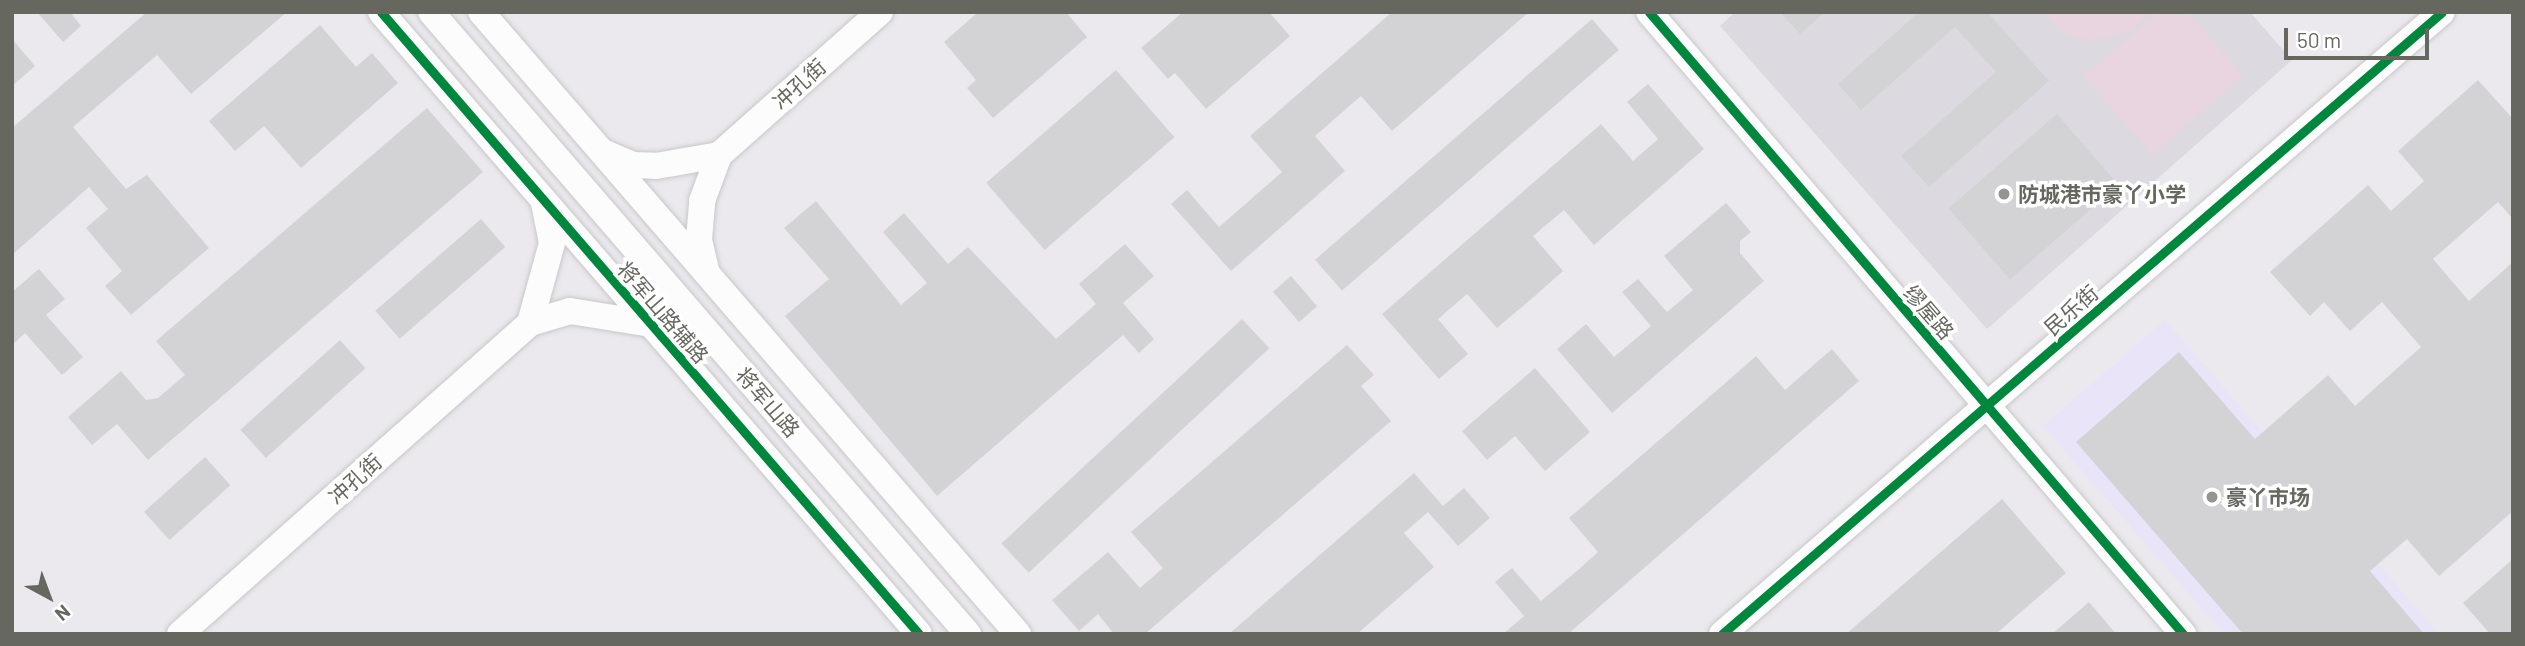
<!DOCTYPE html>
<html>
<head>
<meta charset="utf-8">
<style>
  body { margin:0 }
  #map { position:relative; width:2525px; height:646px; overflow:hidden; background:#ebe9ee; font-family:Barlow,"Noto Sans SC",sans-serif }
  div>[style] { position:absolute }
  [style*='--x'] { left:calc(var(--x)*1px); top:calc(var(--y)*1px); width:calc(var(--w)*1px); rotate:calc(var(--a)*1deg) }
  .commercial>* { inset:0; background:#e9e4f7 }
  .education>* { inset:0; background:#dcd9e0 }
  .green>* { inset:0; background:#e9d5e0 }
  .building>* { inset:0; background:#d3d3d6; transform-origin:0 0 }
  .roads { filter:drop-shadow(0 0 2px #c8c8c8) drop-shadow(0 0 2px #c8c8c8) }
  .minor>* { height:26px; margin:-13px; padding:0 13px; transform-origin:13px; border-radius:13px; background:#fcfcfc }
  .cycleway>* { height:9px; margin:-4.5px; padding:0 4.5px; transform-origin:4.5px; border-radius:4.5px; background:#00873e }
  .dots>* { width:19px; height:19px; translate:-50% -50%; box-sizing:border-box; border:4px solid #fff; border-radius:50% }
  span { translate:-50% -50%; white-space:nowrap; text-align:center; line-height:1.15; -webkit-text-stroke:7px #fff; paint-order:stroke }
  .street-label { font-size:21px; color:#66675e }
  .poi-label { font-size:21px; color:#66675e; font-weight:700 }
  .left { translate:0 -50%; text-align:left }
  .frame { position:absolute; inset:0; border:14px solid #66675e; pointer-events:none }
  .north { position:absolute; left:14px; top:562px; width:70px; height:70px; -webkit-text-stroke:5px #fff; paint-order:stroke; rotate:139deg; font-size:19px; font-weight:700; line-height:28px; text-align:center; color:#66675e }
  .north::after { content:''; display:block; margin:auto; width:24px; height:32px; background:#66675e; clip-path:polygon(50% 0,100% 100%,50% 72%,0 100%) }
  .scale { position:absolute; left:2284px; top:28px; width:145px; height:32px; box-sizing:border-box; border:4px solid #66675e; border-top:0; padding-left:9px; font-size:21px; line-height:24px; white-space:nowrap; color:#66675e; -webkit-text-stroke:5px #fff; paint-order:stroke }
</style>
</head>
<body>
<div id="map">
  <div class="commercial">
    <div style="clip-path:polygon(2165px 320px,2439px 634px,2224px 634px,2043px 426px)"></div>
  </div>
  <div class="education">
    <div style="clip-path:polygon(1735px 12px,2250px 12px,2292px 60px,1987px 329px,1720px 26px)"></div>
  </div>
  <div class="green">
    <div style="clip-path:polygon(2041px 12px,2151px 12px,2129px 32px,2092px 41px,2066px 35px)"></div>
    <div style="clip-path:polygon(2157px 12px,2187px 12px,2243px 75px,2153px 155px,2084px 77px)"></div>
  </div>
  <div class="building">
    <div style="clip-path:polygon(37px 12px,70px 12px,81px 26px,63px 42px)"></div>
    <div style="clip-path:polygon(147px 12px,287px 12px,191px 94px,157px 55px,73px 127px,126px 189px,147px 175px,209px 248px,131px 315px,105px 286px,122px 271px,86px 228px,108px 209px,89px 187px,12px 255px,12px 128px)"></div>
    <div style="clip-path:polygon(978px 12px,1066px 12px,1087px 37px,993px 118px,967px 88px,976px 80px,944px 42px)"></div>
    <div style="clip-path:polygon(1183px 12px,1269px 12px,1290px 36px,1206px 109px,1175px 73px,1168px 79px,1141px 48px)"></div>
    <div style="clip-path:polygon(1392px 12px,1529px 12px,1392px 131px,1361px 96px,1315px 136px,1345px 171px,1231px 271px,1171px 204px,1187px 190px,1219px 227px,1282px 172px,1250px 136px)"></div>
    <div style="clip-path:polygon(1780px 12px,1825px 12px,1800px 34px)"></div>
    <div style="clip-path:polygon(1919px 12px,1987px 12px,2049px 81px,1929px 187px,1901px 156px,1996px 72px,1955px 27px,1861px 110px,1838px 84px)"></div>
    <div style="left:1592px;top:19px;width:41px;height:367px;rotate:49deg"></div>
    <div style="clip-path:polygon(320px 25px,356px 67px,372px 53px,398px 83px,301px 168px,264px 126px,235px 151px,209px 121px)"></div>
    <div style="clip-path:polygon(12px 39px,35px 66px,12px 86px)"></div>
    <div style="left:1116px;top:70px;width:89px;height:172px;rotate:49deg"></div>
    <div style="clip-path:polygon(2478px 80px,2513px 119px,2513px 219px,2498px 202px,2433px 259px,2469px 301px,2513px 262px,2513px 511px,2439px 576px,2407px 539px,2370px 571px,2424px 634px,2243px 634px,2076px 442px,2179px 352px,2255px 439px,2328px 375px,2355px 406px,2421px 347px,2382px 302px,2350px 331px,2324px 302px,2310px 316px,2270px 272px,2368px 185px,2391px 211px,2424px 181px,2398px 151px)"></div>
    <div style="clip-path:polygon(1648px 84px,1704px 149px,1594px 245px,1564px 210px,1533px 236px,1563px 271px,1536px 295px,1497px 328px,1467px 294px,1438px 319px,1468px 354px,1439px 379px,1382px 314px,1601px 124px,1633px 161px,1658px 139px,1627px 102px)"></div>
    <div style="clip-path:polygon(427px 108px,483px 172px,148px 460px,117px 424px,92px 445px,68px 417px,121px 371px,146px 400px,158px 398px,185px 375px,156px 341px)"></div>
    <div style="left:2057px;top:114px;width:94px;height:144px;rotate:49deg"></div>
    <div style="clip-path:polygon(816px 201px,901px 305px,927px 283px,883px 232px,904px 213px,948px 264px,968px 247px,1056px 339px,1096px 304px,1079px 284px,1125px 244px,1154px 276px,1123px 303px,1154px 339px,1139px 353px,1123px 335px,937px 496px,785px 316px,829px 279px,784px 228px)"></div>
    <div style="clip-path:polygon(1726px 203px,1751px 232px,1740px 241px,1740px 253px,1764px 281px,1612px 413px,1557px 349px,1586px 324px,1614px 357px,1651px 326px,1622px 292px,1638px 279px,1667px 312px,1693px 290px,1664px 256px)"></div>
    <div style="left:481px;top:219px;width:37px;height:140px;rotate:49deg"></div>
    <div style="clip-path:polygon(39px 269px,65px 299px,46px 315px,83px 357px,62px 375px,25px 333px,12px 345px,12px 292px)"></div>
    <div style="left:1291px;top:276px;width:40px;height:24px;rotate:49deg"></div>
    <div style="left:1242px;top:319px;width:40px;height:329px;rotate:47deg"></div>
    <div style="left:340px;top:340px;width:38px;height:134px;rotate:48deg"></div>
    <div style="clip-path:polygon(1347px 345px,1374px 375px,1361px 386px,1391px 421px,1145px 634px,1114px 634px,1098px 614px,1079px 631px,1052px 600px,1108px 552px,1140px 588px,1163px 568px,1131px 532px)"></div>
    <div style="clip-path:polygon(1832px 349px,1859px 381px,1681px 536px,1568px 634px,1503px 634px,1524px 616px,1495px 582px,1512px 568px,1541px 601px,1578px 570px,1598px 552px,1569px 518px,1738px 372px,1756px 356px,1785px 390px)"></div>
    <div style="clip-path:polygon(1535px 368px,1590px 432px,1545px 471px,1515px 436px,1487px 460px,1462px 431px)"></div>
    <div style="left:205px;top:457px;width:38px;height:82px;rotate:48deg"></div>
    <div style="clip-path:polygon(1414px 473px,1443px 506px,1464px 488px,1490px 518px,1458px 546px,1428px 512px,1404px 533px,1434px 567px,1357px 634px,1229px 634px)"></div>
    <div style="clip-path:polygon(2002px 499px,2066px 573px,2014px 618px,1996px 634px,1846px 634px)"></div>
    <div style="clip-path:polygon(2513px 559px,2513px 634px,2490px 634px,2463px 603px)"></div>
    <div style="clip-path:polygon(2089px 602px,2116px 634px,2052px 634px)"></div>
  </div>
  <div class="roads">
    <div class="minor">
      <div style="--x:381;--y:12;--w:822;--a:49.14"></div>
      <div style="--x:431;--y:12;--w:822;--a:49.19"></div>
      <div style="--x:481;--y:12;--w:822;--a:49.19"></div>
      <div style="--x:1649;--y:12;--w:820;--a:49.35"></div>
      <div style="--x:605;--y:153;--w:30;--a:23"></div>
      <div style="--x:633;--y:165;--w:23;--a:2"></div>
      <div style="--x:656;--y:166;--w:64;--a:-9.9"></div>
      <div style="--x:706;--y:270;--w:32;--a:-103"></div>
      <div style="--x:699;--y:239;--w:38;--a:-85"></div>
      <div style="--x:702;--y:201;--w:49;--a:-69.7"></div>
      <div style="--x:719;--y:155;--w:215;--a:-41.6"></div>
      <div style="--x:530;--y:323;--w:83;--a:-74.6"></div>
      <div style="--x:552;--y:243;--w:41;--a:-101.3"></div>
      <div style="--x:180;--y:634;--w:468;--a:-41.6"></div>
      <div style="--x:530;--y:323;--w:42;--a:-16.7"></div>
      <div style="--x:570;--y:311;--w:82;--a:9.1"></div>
      <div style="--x:1722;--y:634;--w:951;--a:-40.82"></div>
    </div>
  </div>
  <div class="cycleway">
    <div style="--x:381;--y:12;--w:822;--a:49.14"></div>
    <div style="--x:1649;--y:12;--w:820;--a:49.35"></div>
    <div style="--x:1722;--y:634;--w:951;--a:-40.82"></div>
  </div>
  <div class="dots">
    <div style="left:2004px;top:194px;background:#959490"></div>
    <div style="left:2212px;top:497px;background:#959490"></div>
  </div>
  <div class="street-label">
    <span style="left:799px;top:84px;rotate:-42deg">冲孔街</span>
    <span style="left:2071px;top:310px;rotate:-41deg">民乐街</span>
    <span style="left:663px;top:312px;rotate:49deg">将军山路辅路</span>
    <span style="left:1929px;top:312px;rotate:49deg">缪屋路</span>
    <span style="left:768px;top:402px;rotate:49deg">将军山路</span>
    <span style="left:355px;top:479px;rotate:-42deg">冲孔街</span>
  </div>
  <div class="poi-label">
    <span class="left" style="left:2018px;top:194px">防城港市豪丫小学</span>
    <span class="left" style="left:2226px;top:497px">豪丫市场</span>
  </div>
  <div class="frame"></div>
  <div class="north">N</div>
  <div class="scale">50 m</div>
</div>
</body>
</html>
